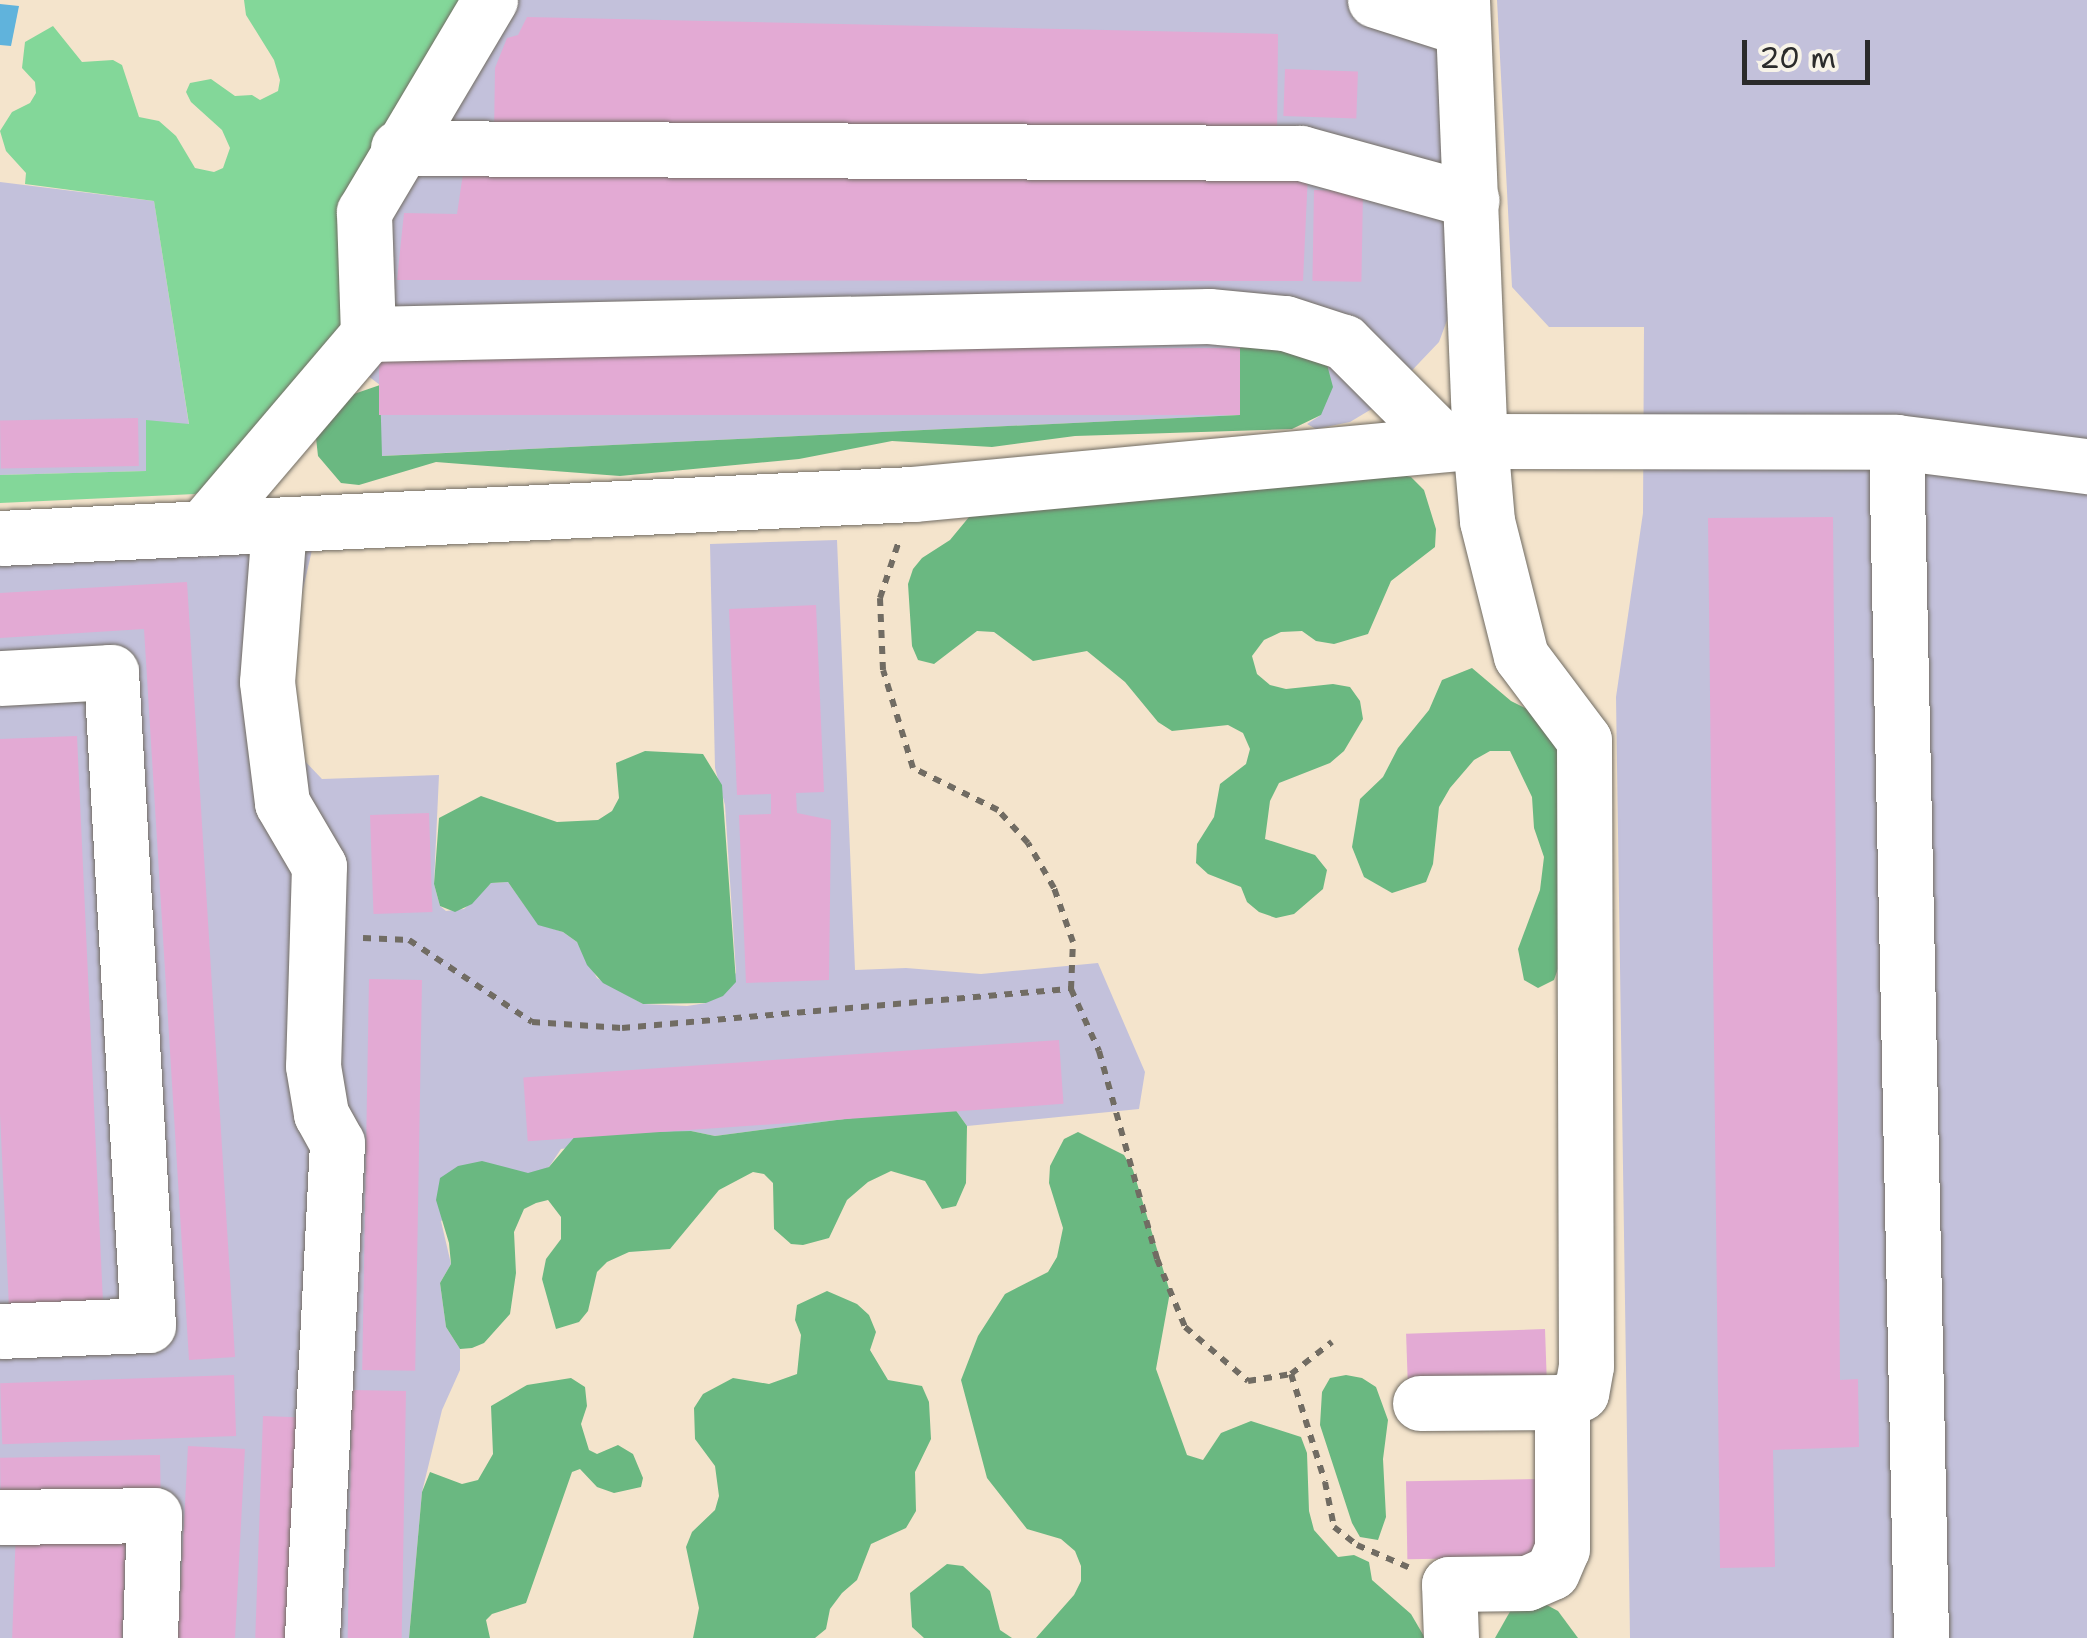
<!DOCTYPE html>
<html>
<head>
<meta charset="utf-8">
<style>
  body { margin:0 }
  #map { position:relative; width:2087px; height:1638px; overflow:hidden; background:#f4e4cc; font-family:"Shantell Sans",sans-serif }
  div>[style] { position:absolute }
  [style*='--x'] { left:calc(var(--x)*1px); top:calc(var(--y)*1px); width:calc(var(--w)*1px); rotate:calc(var(--a)*1deg) }
  .industrial>* { inset:0; background:#c3c1db }
  .green>* { inset:0; background:#83d799 }
  .forest>* { inset:0; background:#6ab881 }
  .water>* { inset:0; background:#60b3dc }
  .building>* { inset:0; background:#e3aad4; transform-origin:0 0 }
  .path>* { height:6px; margin-top:-3px; transform-origin:0; background:repeating-linear-gradient(90deg,#716c63 0 8px,transparent 0 16px) }
  .roads { filter:drop-shadow(0 0 2px #716c63) drop-shadow(0 0 2px #716c63) }
  .minor>* { height:55px; margin:-27.5px; padding:0 27.5px; transform-origin:27.5px; border-radius:27.5px; background:#fff }
  span { translate:-50% -50%; white-space:nowrap; text-align:center; line-height:1.15; -webkit-text-stroke:10px #f7f3e8; paint-order:stroke }
  .scale { position:absolute; left:1742px; top:40px; width:128px; height:45px; box-sizing:border-box; border:5px solid #2b2b2b; border-top:0; padding-left:12px; font-size:30px; line-height:35px; white-space:nowrap; color:#2b2b2b; -webkit-text-stroke:8px #f7f3e8; paint-order:stroke }
</style>
</head>
<body>
<div id="map">
  <div class="industrial">
    <div style="clip-path:polygon(464px 0,1444px 0,1456px 296px,1439px 342px,1380px 404px,1350px 422px,1316px 429px,1307px 424px,1321px 415px,1240px 348px,1240px 415px,381px 456px,380px 385px,327px 345px)"></div>
    <div style="clip-path:polygon(1497px 0,2087px 0,2087px 1638px,1630px 1638px,1616px 697px,1643px 513px,1644px 327px,1549px 327px,1512px 287px)"></div>
    <div style="clip-path:polygon(0 182px,154px 201px,189px 425px,147px 471px,0 475px)"></div>
    <div style="clip-path:polygon(837px 540px,855px 970px,906px 968px,981px 974px,1098px 963px,1145px 1072px,1139px 1109px,967px 1126px,952px 1105px,715px 1136px,691px 1131px,561px 1149px,549px 1167px,441px 1221px,451px 1264px,440px 1283px,446px 1327px,460px 1349px,460px 1370px,442px 1410px,422px 1492px,409px 1638px,0 1638px,0 561px,312px 550px,291px 641px,300px 756px,322px 779px,439px 775px,434px 884px,440px 906px,446px 911px,464px 909px,491px 883px,508px 882px,538px 924px,563px 932px,577px 942px,597px 978px,643px 1004px,687px 1006px,706px 1003px,736px 973px,725px 805px,715px 768px,710px 544px)"></div>
  </div>
  <div class="green">
    <div style="clip-path:polygon(244px 0,465px 0,354px 319px,217px 482px,195px 494px,0 503px,0 475px,146px 471px,146px 420px,189px 424px,154px 201px,25px 184px,26px 173px,6px 151px,0 131px,12px 112px,30px 103px,36px 93px,35px 82px,22px 68px,25px 42px,53px 26px,82px 62px,113px 60px,122px 65px,139px 117px,159px 121px,176px 136px,195px 168px,214px 172px,223px 168px,230px 148px,222px 130px,191px 102px,186px 92px,190px 83px,211px 79px,235px 96px,252px 95px,260px 100px,278px 91px,280px 80px,274px 60px,246px 15px)"></div>
  </div>
  <div class="forest">
    <div style="clip-path:polygon(1256px 340px,1325px 357px,1333px 387px,1321px 415px,1292px 429px,1075px 436px,992px 447px,892px 441px,799px 459px,620px 476px,436px 462px,359px 485px,341px 483px,318px 456px,316px 438px,326px 422px,351px 395px,380px 385px,382px 456px,1240px 415px,1240px 348px)"></div>
    <div style="clip-path:polygon(1394px 473px,1411px 477px,1424px 490px,1436px 529px,1435px 547px,1391px 581px,1368px 634px,1334px 644px,1316px 641px,1302px 631px,1281px 632px,1264px 640px,1252px 656px,1257px 674px,1270px 685px,1286px 689px,1333px 684px,1350px 687px,1360px 701px,1363px 719px,1344px 751px,1330px 763px,1279px 783px,1270px 801px,1265px 839px,1315px 855px,1327px 870px,1323px 889px,1294px 914px,1276px 918px,1259px 912px,1247px 902px,1241px 887px,1208px 874px,1196px 863px,1197px 844px,1214px 817px,1220px 784px,1246px 764px,1250px 749px,1243px 733px,1228px 725px,1172px 731px,1158px 722px,1125px 682px,1087px 651px,1033px 661px,994px 632px,977px 631px,934px 664px,918px 660px,912px 646px,908px 584px,913px 569px,922px 558px,950px 540px,969px 517px,983px 510px,1100px 505px)"></div>
    <div style="clip-path:polygon(1472px 668px,1511px 701px,1557px 724px,1560px 963px,1554px 980px,1538px 988px,1524px 980px,1518px 949px,1540px 890px,1544px 857px,1534px 828px,1532px 797px,1510px 751px,1490px 751px,1474px 760px,1450px 788px,1439px 807px,1433px 864px,1426px 882px,1392px 893px,1364px 877px,1352px 847px,1360px 799px,1383px 777px,1398px 748px,1429px 710px,1442px 680px)"></div>
    <div style="clip-path:polygon(645px 751px,703px 754px,722px 785px,736px 982px,723px 996px,706px 1003px,643px 1004px,603px 983px,587px 965px,577px 942px,563px 932px,538px 925px,508px 882px,491px 883px,472px 904px,455px 912px,440px 906px,434px 884px,439px 818px,481px 796px,557px 822px,598px 820px,612px 811px,619px 798px,616px 763px)"></div>
    <div style="clip-path:polygon(952px 1105px,967px 1126px,966px 1183px,956px 1206px,942px 1209px,925px 1181px,891px 1171px,868px 1182px,847px 1200px,829px 1238px,803px 1245px,791px 1244px,774px 1229px,773px 1183px,764px 1174px,753px 1172px,719px 1190px,670px 1249px,629px 1252px,607px 1262px,597px 1272px,588px 1311px,579px 1322px,556px 1329px,542px 1279px,546px 1259px,561px 1239px,561px 1217px,548px 1200px,536px 1203px,524px 1209px,514px 1232px,516px 1273px,510px 1314px,484px 1343px,472px 1348px,460px 1349px,446px 1327px,440px 1283px,451px 1264px,449px 1243px,436px 1200px,440px 1178px,458px 1166px,482px 1161px,528px 1173px,549px 1167px,577px 1134px,691px 1131px,715px 1136px)"></div>
    <div style="clip-path:polygon(1078px 1132px,1124px 1155px,1133px 1170px,1170px 1292px,1156px 1369px,1187px 1455px,1203px 1460px,1221px 1433px,1251px 1421px,1301px 1437px,1307px 1453px,1309px 1511px,1314px 1530px,1338px 1557px,1354px 1555px,1369px 1562px,1372px 1580px,1411px 1614px,1425px 1638px,1036px 1638px,1074px 1595px,1081px 1581px,1081px 1566px,1075px 1551px,1061px 1539px,1027px 1529px,987px 1478px,961px 1380px,978px 1336px,1005px 1294px,1048px 1272px,1057px 1257px,1063px 1228px,1049px 1183px,1050px 1166px,1064px 1139px)"></div>
    <div style="clip-path:polygon(827px 1291px,857px 1304px,869px 1315px,876px 1332px,870px 1350px,888px 1380px,922px 1386px,929px 1402px,931px 1439px,915px 1472px,916px 1511px,906px 1528px,871px 1544px,857px 1580px,842px 1593px,830px 1609px,826px 1629px,815px 1638px,693px 1638px,699px 1608px,686px 1547px,692px 1532px,715px 1510px,719px 1496px,715px 1466px,695px 1439px,694px 1408px,703px 1394px,733px 1378px,769px 1384px,797px 1374px,801px 1335px,795px 1320px,797px 1305px)"></div>
    <div style="clip-path:polygon(1346px 1375px,1362px 1378px,1376px 1387px,1388px 1420px,1383px 1459px,1386px 1517px,1378px 1540px,1360px 1537px,1352px 1523px,1320px 1425px,1322px 1392px,1330px 1378px)"></div>
    <div style="clip-path:polygon(571px 1378px,585px 1387px,587px 1406px,581px 1424px,589px 1450px,597px 1454px,618px 1445px,633px 1454px,643px 1478px,641px 1487px,614px 1493px,597px 1487px,580px 1469px,572px 1472px,526px 1603px,492px 1614px,486px 1620px,490px 1638px,409px 1638px,422px 1492px,430px 1472px,462px 1484px,478px 1480px,493px 1454px,491px 1406px,527px 1385px)"></div>
    <div style="clip-path:polygon(947px 1564px,963px 1566px,990px 1591px,1000px 1630px,1012px 1638px,924px 1638px,912px 1627px,910px 1593px)"></div>
    <div style="clip-path:polygon(1543px 1603px,1558px 1611px,1578px 1638px,1495px 1638px,1512px 1608px)"></div>
  </div>
  <div class="water">
    <div style="clip-path:polygon(0 4px,19px 6px,11px 46px,0 45px)"></div>
  </div>
  <div class="building">
    <div style="clip-path:polygon(527px 17px,1278px 34px,1277px 140px,494px 134px,495px 68px,507px 38px,518px 35px)"></div>
    <div style="left:1285px;top:69px;width:73px;height:47px;rotate:2deg"></div>
    <div style="clip-path:polygon(465px 160px,1308px 174px,1303px 281px,397px 280px,404px 213px,457px 214px)"></div>
    <div style="left:1314px;top:190px;width:49px;height:91px;rotate:1deg"></div>
    <div style="left:1240px;top:348px;width:67px;height:861px;rotate:90deg"></div>
    <div style="left:138px;top:418px;width:48px;height:138px;rotate:89deg"></div>
    <div style="clip-path:polygon(1833px 517px,1840px 1380px,1858px 1379px,1859px 1447px,1773px 1450px,1775px 1567px,1720px 1568px,1708px 518px)"></div>
    <div style="clip-path:polygon(187px 582px,235px 1357px,189px 1360px,144px 629px,0 638px,0 593px)"></div>
    <div style="clip-path:polygon(816px 605px,824px 792px,796px 793px,797px 813px,831px 820px,829px 980px,746px 983px,739px 815px,771px 814px,771px 794px,737px 795px,729px 609px)"></div>
    <div style="clip-path:polygon(77px 736px,103px 1303px,9px 1307px,0 1114px,0 739px)"></div>
    <div style="left:429px;top:813px;width:99px;height:59px;rotate:88deg"></div>
    <div style="left:369px;top:979px;width:53px;height:391px;rotate:1deg"></div>
    <div style="left:1059px;top:1040px;width:64px;height:537px;rotate:86deg"></div>
    <div style="left:1545px;top:1329px;width:46px;height:139px;rotate:88deg"></div>
    <div style="left:234px;top:1375px;width:61px;height:234px;rotate:88deg"></div>
    <div style="left:352px;top:1390px;width:54px;height:248px;rotate:1deg"></div>
    <div style="left:263px;top:1416px;width:48px;height:222px;rotate:2deg"></div>
    <div style="left:188px;top:1446px;width:57px;height:192px;rotate:3deg"></div>
    <div style="left:160px;top:1455px;width:45px;height:160px;rotate:89deg"></div>
    <div style="left:1542px;top:1479px;width:78px;height:136px;rotate:89deg"></div>
    <div style="left:16px;top:1528px;width:110px;height:110px;rotate:2deg"></div>
  </div>
  <div class="path">
    <div style="--x:363;--y:938;--w:46;--a:2.5"></div>
    <div style="--x:409;--y:940;--w:148;--a:33.7"></div>
    <div style="--x:532;--y:1022;--w:90;--a:3.8"></div>
    <div style="--x:622;--y:1028;--w:451;--a:-5"></div>
    <div style="--x:1071;--y:989;--w:47;--a:-87.6"></div>
    <div style="--x:1073;--y:942;--w:57;--a:-109.4"></div>
    <div style="--x:1054;--y:888;--w:52;--a:-120"></div>
    <div style="--x:1028;--y:843;--w:45;--a:-132.3"></div>
    <div style="--x:998;--y:810;--w:95;--a:-153.7"></div>
    <div style="--x:913;--y:768;--w:102;--a:-107"></div>
    <div style="--x:883;--y:670;--w:72;--a:-92.4"></div>
    <div style="--x:880;--y:598;--w:57;--a:-71.6"></div>
    <div style="--x:1071;--y:989;--w:68;--a:65.7"></div>
    <div style="--x:1099;--y:1051;--w:216;--a:74.4"></div>
    <div style="--x:1157;--y:1259;--w:74;--a:67.6"></div>
    <div style="--x:1185;--y:1327;--w:83;--a:40.6"></div>
    <div style="--x:1248;--y:1381;--w:44;--a:-9.2"></div>
    <div style="--x:1291;--y:1374;--w:52;--a:-38"></div>
    <div style="--x:1291;--y:1374;--w:113;--a:72.5"></div>
    <div style="--x:1325;--y:1482;--w:46;--a:78.7"></div>
    <div style="--x:1334;--y:1527;--w:29;--a:38"></div>
    <div style="--x:1357;--y:1545;--w:56;--a:23.3"></div>
  </div>
  <div class="roads">
    <div class="minor">
      <div style="--x:1375;--y:0;--w:92;--a:17.7"></div>
      <div style="--x:1462;--y:0;--w:441;--a:87.7"></div>
      <div style="--x:1480;--y:441;--w:416;--a:0.1"></div>
      <div style="--x:1896;--y:442;--w:193;--a:7.2"></div>
      <div style="--x:398;--y:148;--w:903;--a:0.32"></div>
      <div style="--x:1301;--y:153;--w:177;--a:15.4"></div>
      <div style="--x:368;--y:334;--w:122;--a:-91.9"></div>
      <div style="--x:364;--y:212;--w:247;--a:-59.3"></div>
      <div style="--x:1896;--y:442;--w:1196;--a:88.8"></div>
      <div style="--x:279;--y:526;--w:156;--a:94.4"></div>
      <div style="--x:267;--y:682;--w:122;--a:82.9"></div>
      <div style="--x:282;--y:803;--w:73;--a:59.6"></div>
      <div style="--x:319;--y:866;--w:200;--a:91.7"></div>
      <div style="--x:313;--y:1066;--w:49;--a:80.5"></div>
      <div style="--x:321;--y:1114;--w:33;--a:61"></div>
      <div style="--x:337;--y:1143;--w:496;--a:92.9"></div>
      <div style="--x:203;--y:528;--w:255;--a:-49.6"></div>
      <div style="--x:368;--y:334;--w:841;--a:-1.23"></div>
      <div style="--x:1209;--y:316;--w:76;--a:5.3"></div>
      <div style="--x:1285;--y:323;--w:62;--a:17.9"></div>
      <div style="--x:1344;--y:342;--w:141;--a:45"></div>
      <div style="--x:0;--y:538;--w:914;--a:-2.76"></div>
      <div style="--x:913;--y:494;--w:569;--a:-5.34"></div>
      <div style="--x:1480;--y:441;--w:80;--a:85"></div>
      <div style="--x:1487;--y:521;--w:139;--a:75.9"></div>
      <div style="--x:1521;--y:656;--w:105;--a:53.1"></div>
      <div style="--x:1584;--y:740;--w:626;--a:89.82"></div>
      <div style="--x:1586;--y:1366;--w:27;--a:100"></div>
      <div style="--x:1581;--y:1393;--w:21;--a:155"></div>
      <div style="--x:1562;--y:1402;--w:142;--a:179.6"></div>
      <div style="--x:0;--y:678;--w:111;--a:-3.1"></div>
      <div style="--x:111;--y:672;--w:654;--a:86.76"></div>
      <div style="--x:148;--y:1325;--w:148;--a:177.7"></div>
      <div style="--x:0;--y:1517;--w:154;--a:-0.7"></div>
      <div style="--x:154;--y:1515;--w:123;--a:91.9"></div>
      <div style="--x:1451;--y:1638;--w:54;--a:-92.1"></div>
      <div style="--x:1449;--y:1584;--w:78;--a:-0.7"></div>
      <div style="--x:1527;--y:1583;--w:27;--a:-24"></div>
      <div style="--x:1552;--y:1572;--w:25;--a:-67"></div>
      <div style="--x:1562;--y:1549;--w:147;--a:-90"></div>
    </div>
  </div>
  <div class="scale">20 m</div>
</div>
</body>
</html>
